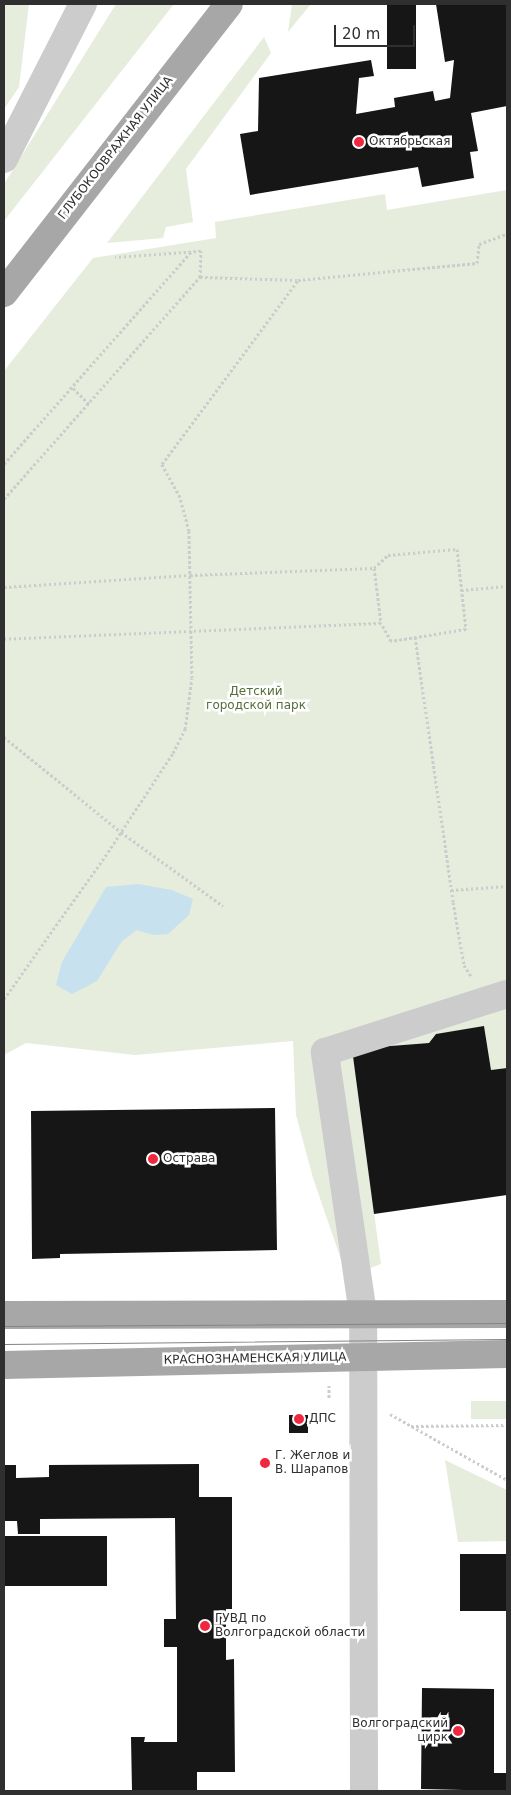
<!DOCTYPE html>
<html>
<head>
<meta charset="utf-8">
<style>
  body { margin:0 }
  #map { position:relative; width:511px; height:1795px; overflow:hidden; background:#fff; font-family:"DejaVu Sans",sans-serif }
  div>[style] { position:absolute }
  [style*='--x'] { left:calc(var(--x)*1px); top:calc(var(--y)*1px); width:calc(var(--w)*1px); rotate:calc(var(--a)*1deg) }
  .green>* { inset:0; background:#e6eddc; transform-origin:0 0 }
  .water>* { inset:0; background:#c7e1ee }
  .building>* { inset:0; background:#161616; transform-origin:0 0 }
  .path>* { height:3px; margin-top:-1.5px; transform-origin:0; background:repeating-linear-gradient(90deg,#ccc 0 2.5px,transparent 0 5px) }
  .minor>* { height:28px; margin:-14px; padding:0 14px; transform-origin:14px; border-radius:14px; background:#ccc }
  .major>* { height:28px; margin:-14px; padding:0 14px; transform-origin:14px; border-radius:14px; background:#a7a7a7 }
  .tram>* { height:1px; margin:-0.5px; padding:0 0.5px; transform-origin:0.5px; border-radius:0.5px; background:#848484 }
  .dots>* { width:14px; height:14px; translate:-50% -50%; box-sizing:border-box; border:2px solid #fff; border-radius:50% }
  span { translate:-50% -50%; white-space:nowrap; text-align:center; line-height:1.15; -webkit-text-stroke:5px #fff; paint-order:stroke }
  .poi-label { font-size:12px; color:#2f2f2f }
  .left { translate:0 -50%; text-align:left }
  .right { translate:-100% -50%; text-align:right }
  .street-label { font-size:12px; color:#2f2f2f }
  .park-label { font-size:12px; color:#546e3a }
  .frame { position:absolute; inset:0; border:5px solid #2f2f2f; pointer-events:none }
  .scale { position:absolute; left:334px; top:25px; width:81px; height:22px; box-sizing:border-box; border:2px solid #2f2f2f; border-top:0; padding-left:6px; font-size:15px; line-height:18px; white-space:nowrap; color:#2f2f2f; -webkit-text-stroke:4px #fff; paint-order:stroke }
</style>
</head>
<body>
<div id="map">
  <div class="green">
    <div style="clip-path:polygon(4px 4px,29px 4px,19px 87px,4px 109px)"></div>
    <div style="clip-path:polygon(116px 4px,174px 4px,4px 221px,4px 184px)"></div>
    <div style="clip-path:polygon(292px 4px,311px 4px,288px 32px)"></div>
    <div style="clip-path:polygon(264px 37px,271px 53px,186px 169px,193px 222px,166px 227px,163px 238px,107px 243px)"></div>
    <div style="clip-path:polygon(507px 190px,507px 1068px,491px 1070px,484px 1027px,436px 1034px,429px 1043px,352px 1049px,381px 1264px,347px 1277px,313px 1178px,296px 1115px,293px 1041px,135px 1055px,26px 1043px,4px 1055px,4px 371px,93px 258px,216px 238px,215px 222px,385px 194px,387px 210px)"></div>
    <div style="left:471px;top:1401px;width:36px;height:18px"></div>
    <div style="clip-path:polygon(445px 1460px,507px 1490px,507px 1541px,458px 1542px)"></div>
  </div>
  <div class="water">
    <div style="clip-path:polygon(138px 884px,172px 890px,193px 899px,189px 915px,168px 934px,153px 935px,137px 930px,122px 941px,97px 981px,72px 994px,56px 985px,62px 962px,106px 887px)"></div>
  </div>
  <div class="building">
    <div style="left:387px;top:4px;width:29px;height:65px"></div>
    <div style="clip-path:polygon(436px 4px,507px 4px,507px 106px,471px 113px,478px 151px,470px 152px,474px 178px,422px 187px,418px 167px,250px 195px,240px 134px,258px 131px,259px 78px,371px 60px,374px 76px,359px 78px,356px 114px,395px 107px,394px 98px,433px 91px,435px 101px,450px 98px,454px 60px,445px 62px)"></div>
    <div style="clip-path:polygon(484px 1026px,491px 1070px,507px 1068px,507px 1195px,374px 1214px,352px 1049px,429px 1043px,436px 1034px)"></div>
    <div style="clip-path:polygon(275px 1108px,277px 1250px,60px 1254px,60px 1258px,32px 1259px,31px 1111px)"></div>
    <div style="left:289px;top:1415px;width:19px;height:18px"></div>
    <div style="clip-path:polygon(199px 1464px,199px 1497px,232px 1497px,232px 1609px,226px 1609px,226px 1660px,234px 1659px,235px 1772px,197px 1772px,197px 1791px,132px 1791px,131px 1737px,145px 1737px,144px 1742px,177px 1742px,177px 1647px,164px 1647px,164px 1619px,176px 1619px,175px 1518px,40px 1519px,40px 1534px,18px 1534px,17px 1521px,4px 1521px,4px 1465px,16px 1465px,16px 1478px,49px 1477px,49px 1465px)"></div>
    <div style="left:107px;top:1536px;width:50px;height:103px;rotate:90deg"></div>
    <div style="left:507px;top:1554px;width:57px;height:47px;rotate:90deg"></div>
    <div style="clip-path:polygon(422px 1688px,494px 1689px,494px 1773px,507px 1773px,507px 1791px,421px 1789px)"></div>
  </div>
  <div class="path">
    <div style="--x:200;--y:277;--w:97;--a:1.8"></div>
    <div style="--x:73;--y:388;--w:23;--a:45"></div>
    <div style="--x:4;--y:464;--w:284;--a:-48.6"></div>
    <div style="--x:4;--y:499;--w:296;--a:-48.6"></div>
    <div style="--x:200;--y:277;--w:26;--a:-88"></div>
    <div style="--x:201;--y:251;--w:86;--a:176"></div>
    <div style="--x:374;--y:568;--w:19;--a:-43"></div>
    <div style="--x:388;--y:555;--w:69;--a:-5"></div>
    <div style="--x:457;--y:549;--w:81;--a:83.6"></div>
    <div style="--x:466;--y:629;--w:76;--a:170.9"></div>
    <div style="--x:391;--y:641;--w:21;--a:-119"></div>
    <div style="--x:4;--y:587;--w:186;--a:-3.7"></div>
    <div style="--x:190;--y:575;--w:184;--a:-2.2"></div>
    <div style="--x:374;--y:568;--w:55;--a:82.7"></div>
    <div style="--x:381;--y:623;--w:377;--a:177.6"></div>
    <div style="--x:461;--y:590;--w:46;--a:-5"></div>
    <div style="--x:415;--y:637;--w:268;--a:81.8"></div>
    <div style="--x:453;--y:902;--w:64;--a:80.1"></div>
    <div style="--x:464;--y:965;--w:15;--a:58"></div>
    <div style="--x:4;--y:737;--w:151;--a:39.1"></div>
    <div style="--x:121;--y:832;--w:126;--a:36"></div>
    <div style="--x:451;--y:890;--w:56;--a:-4.1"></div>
    <div style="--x:4;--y:999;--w:180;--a:-54.7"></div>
    <div style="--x:108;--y:852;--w:118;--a:-56.7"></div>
    <div style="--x:173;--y:753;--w:27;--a:-63"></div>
    <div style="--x:185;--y:729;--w:51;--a:-82.2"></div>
    <div style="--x:192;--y:678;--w:147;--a:-91.2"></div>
    <div style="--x:189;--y:531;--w:35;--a:-105"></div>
    <div style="--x:180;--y:497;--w:38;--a:-119"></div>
    <div style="--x:162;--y:464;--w:229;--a:-53.5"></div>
    <div style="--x:298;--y:280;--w:180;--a:-5.4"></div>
    <div style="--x:477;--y:263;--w:19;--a:-84"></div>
    <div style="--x:479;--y:244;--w:30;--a:-20"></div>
    <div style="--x:329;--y:1385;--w:14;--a:90"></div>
    <div style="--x:390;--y:1414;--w:134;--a:29.4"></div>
    <div style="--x:411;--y:1426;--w:96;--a:-0.6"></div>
  </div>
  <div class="minor">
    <div style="--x:4;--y:159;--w:174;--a:-63"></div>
    <div style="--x:364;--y:1791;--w:477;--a:-90.1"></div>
    <div style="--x:363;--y:1314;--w:265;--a:-98.3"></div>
    <div style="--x:325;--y:1052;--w:191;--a:-17.7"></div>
  </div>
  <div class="major">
    <div style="--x:4;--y:293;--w:366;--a:-52.1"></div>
    <div style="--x:4;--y:1315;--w:503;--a:-0.11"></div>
    <div style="--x:4;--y:1365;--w:503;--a:-1.25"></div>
  </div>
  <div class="tram">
    <div style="--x:4;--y:1326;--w:503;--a:-0.34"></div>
    <div style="--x:4;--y:1344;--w:503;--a:-0.57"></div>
  </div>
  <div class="dots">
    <div style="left:359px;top:142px;background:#ef2840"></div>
    <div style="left:153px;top:1159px;background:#ef2840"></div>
    <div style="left:299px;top:1419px;background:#ef2840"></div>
    <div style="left:265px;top:1463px;background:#ef2840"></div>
    <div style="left:205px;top:1626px;background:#ef2840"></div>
    <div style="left:458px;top:1731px;background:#ef2840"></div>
  </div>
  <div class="poi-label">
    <span class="left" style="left:369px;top:142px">Октябрьская</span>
    <span class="left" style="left:163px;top:1159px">Острава</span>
    <span class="left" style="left:309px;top:1419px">ДПС</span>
    <span class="left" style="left:275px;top:1463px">Г. Жеглов и<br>В. Шарапов</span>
    <span class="left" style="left:215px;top:1626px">ГУВД по<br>Волгоградской области</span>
    <span class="right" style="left:448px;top:1731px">Волгоградский<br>цирк</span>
  </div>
  <div class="street-label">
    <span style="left:116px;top:148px;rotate:-52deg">ГЛУБОКООВРАЖНАЯ УЛИЦА</span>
    <span style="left:255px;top:1359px;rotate:-1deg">КРАСНОЗНАМЕНСКАЯ УЛИЦА</span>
  </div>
  <div class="park-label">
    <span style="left:256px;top:699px">Детский<br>городской парк</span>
  </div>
  <div class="frame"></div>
  <div class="scale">20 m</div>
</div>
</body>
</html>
